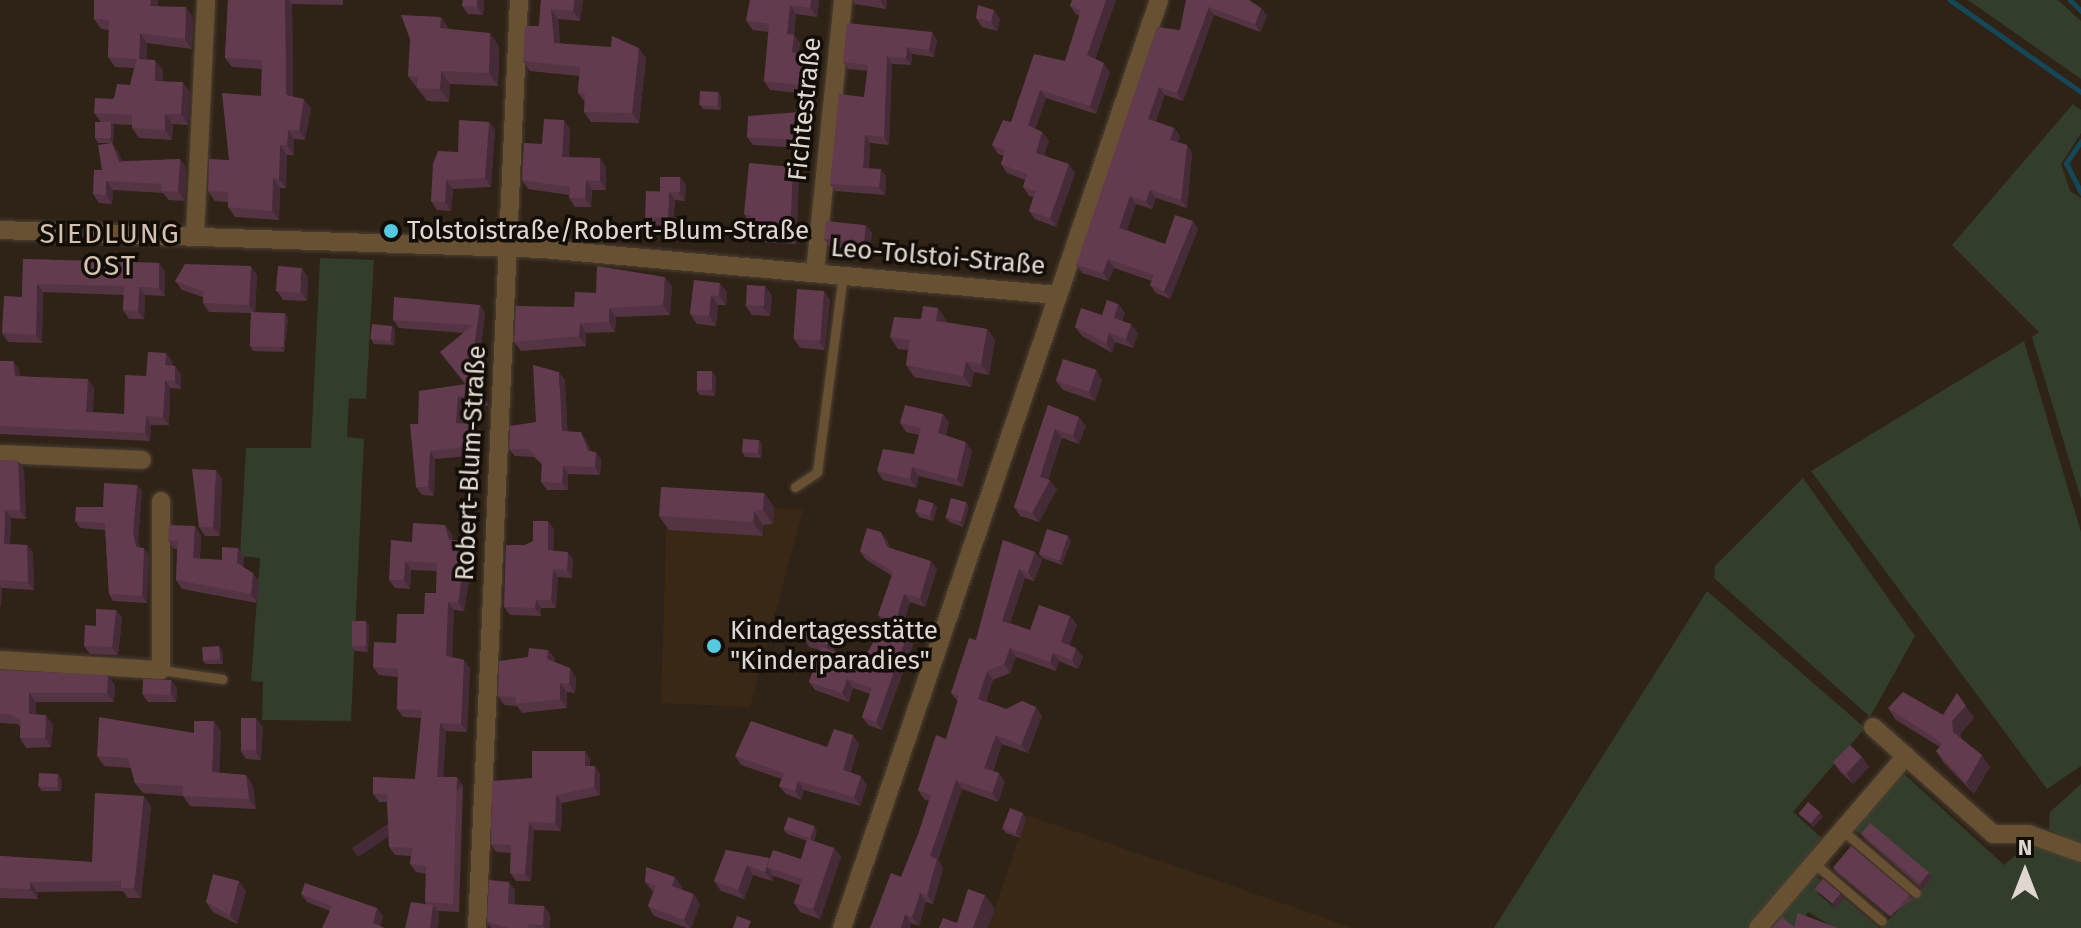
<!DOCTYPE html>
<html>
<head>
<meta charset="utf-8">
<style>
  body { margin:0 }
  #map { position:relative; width:2081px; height:928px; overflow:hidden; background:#2f2216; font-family:"Fira Sans",sans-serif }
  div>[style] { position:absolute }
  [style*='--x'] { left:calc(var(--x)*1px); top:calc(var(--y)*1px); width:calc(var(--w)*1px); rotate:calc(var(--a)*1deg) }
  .built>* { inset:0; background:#3a2817 }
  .green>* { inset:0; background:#323e2b }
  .stream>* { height:5px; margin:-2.5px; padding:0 2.5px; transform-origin:2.5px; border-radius:2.5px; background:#144858 }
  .roads { filter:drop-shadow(0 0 2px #4b3f34) drop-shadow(0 0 2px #4b3f34) }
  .lane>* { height:9px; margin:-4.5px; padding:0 4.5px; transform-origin:4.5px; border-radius:4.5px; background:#685033 }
  .street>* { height:18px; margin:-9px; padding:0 9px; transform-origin:9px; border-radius:9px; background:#685033 }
  .wall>* { inset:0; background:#543443 }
  .shaded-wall>* { inset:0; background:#452a37; transform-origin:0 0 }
  .building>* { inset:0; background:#623c4e; transform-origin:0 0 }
  .dots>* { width:22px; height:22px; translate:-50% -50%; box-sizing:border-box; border:4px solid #130d08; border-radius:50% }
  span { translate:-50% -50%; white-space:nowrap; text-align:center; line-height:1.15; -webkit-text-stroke:7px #130d08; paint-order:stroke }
  .street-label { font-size:26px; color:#e0d7d0 }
  .poi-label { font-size:26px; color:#e0d7d0 }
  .left { translate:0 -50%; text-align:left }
  .neighbourhood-label { font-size:28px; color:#d2c0b1; letter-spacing:2px }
  .north { position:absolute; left:1985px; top:832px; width:80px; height:80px; -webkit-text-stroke:6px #130d08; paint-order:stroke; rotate:0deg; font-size:22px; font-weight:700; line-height:32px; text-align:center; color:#e0d7d0 }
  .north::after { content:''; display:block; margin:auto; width:28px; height:36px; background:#e0d7d0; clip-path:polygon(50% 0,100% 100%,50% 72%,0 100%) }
</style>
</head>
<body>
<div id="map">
  <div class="built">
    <div style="clip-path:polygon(667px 501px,803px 510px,750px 707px,661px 703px)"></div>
    <div style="clip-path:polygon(1027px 815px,1354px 928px,988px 928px)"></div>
  </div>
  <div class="green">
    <div style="clip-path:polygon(1968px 0,2058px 0,2081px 21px,2081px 79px)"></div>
    <div style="clip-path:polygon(2073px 104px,2081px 110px,2081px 133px,2061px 164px,2070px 191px,2081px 198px,2081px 499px,2032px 337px,2039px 332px,1952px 245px)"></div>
    <div style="clip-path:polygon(320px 258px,374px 260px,366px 399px,349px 398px,347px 437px,364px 439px,351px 721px,262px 720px,263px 682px,251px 681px,260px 558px,240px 556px,246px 448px,311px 448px)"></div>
    <div style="clip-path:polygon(2024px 341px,2081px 532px,2081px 766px,2047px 789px,1811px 471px)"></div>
    <div style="clip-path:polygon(1803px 478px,1915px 636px,1870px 717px,1714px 578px,1715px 566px)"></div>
    <div style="clip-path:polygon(1707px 591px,1865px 728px,1793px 812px,1822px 838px,1749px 928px,1494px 928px)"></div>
    <div style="clip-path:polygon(1902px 772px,2004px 865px,2029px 844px,2081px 863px,2081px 928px,1880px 928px,1932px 878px,1854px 830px)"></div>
    <div style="clip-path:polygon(2081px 784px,2081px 847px,2049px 829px,2050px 812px)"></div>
    <div style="clip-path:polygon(1811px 875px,1827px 883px,1818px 894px,1835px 908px,1844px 898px,1879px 928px,1835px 928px,1808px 912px,1797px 928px,1767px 928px)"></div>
  </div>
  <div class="stream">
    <div style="--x:1950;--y:0;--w:160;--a:35.1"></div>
    <div style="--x:2070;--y:0;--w:16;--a:45"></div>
    <div style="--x:2081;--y:141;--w:27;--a:124"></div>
    <div style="--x:2066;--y:163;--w:33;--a:63"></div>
  </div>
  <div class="roads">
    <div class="lane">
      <div style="--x:795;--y:487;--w:27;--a:-34"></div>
      <div style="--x:817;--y:472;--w:200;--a:-82.5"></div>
      <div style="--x:161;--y:670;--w:62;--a:8.4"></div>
      <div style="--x:1842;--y:830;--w:97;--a:40.4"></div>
      <div style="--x:1814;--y:863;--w:89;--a:40.5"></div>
    </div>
    <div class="street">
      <div style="--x:0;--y:230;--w:543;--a:2"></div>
      <div style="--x:543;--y:249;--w:516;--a:5.11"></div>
      <div style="--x:195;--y:236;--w:236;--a:-87.3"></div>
      <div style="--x:815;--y:272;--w:273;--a:-84.1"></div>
      <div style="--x:0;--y:454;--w:142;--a:2.4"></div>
      <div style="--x:0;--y:660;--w:161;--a:3.6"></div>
      <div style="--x:161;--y:670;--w:169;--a:-90"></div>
      <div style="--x:1873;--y:727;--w:161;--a:41.7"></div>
      <div style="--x:1993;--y:834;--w:35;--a:0"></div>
      <div style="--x:2028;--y:834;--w:56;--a:19.7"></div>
      <div style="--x:477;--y:928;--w:929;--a:-87.41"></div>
      <div style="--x:842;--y:928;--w:981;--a:-71.14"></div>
      <div style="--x:1758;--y:928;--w:227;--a:-49.3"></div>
    </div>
  </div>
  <div class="wall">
    <div style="clip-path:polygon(94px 0,158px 0,158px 6px,193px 17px,192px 49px,147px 43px,146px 59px,163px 70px,162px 81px,190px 92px,188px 125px,173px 124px,172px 140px,139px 138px,132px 128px,132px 125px,112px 124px,114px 127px,113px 143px,112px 143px,118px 152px,122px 161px,180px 159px,186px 168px,185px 201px,169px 200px,163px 193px,113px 190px,112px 204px,99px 203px,93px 194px,102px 170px,110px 143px,98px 143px,95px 138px,101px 122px,94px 113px,130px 85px,134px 68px,115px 67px,108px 57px,109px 30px,101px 29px,94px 19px)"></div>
    <div style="clip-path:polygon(228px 0,343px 0,343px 5px,292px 4px,293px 97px,311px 108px,305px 140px,294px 139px,294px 155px,287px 155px,286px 188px,280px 188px,279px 220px,235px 217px,228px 207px,228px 202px,215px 201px,208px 191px,229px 160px,261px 96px,262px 69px,232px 67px,225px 58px)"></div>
    <div style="clip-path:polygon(463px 0,484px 0,483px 15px,468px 14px,462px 6px)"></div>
    <div style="clip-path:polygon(541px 0,583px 0,580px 21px,558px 19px,560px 43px,646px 58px,639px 123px,591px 122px,584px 112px,585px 102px,578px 93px,579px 76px,530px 71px,523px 61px,539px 26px)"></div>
    <div style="clip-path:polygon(750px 0,819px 0,817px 17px,796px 14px,794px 35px,800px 43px,799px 55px,811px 66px,807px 94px,770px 90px,764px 81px,769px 32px,753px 30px,746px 21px)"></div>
    <div style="clip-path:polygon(852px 0,887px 0,886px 9px,855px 4px)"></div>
    <div style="clip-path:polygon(1072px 0,1116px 0,1095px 59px,1110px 72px,1096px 114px,1046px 98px,1035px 129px,1042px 132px,1049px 141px,1044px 155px,1075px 173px,1056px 227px,1035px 219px,1029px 211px,1033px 197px,1029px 196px,1023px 187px,1025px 180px,1007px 173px,1001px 164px,1004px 156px,998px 154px,992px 145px,1065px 61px,1080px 16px,1076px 14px,1070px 6px)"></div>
    <div style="clip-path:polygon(1186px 0,1261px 8px,1267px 16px,1260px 32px,1214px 15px,1183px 101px,1165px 95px,1155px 121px,1174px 128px,1180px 136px,1178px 142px,1187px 145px,1192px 153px,1187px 208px,1156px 198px,1152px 209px,1136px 204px,1127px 230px,1165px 244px,1193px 221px,1198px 229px,1170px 299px,1156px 293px,1150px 285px,1152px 281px,1114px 268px,1108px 281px,1082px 273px,1076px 265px,1180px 30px)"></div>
    <div style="clip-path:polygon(441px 17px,449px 29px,499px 46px,498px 86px,450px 84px,449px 102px,427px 101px,408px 76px)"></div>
    <div style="clip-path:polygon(976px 18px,1000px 19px,997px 31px,982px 27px)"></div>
    <div style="clip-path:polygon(932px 32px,937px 40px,934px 57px,912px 54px,911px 65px,892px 64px,889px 145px,870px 143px,869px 168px,886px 176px,885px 195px,835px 191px,830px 184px,864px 97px,868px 71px,848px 69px,843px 62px)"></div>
    <div style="clip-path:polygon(718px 92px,721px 97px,721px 110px,703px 109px,700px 105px)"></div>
    <div style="clip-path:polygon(564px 120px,570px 129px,569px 157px,600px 158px,606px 167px,606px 190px,592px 190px,591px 207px,575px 207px,569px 198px,569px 195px,528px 189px,522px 180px,542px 144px)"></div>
    <div style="clip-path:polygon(806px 121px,803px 148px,753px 145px,747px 137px)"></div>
    <div style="clip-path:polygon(489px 122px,495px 130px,491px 187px,453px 189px,451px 211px,437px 210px,431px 201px,458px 152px)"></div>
    <div style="clip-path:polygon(799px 176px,796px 244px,756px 242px,750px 233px,750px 223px,744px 214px)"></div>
    <div style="clip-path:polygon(680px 177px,686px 185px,685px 201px,675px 200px,673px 226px,650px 225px,645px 217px,660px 192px)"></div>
    <div style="clip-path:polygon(872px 233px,870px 250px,830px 247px,824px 239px)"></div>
    <div style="clip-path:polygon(23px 259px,159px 263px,165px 272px,165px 296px,145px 295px,144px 319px,129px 319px,123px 310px,124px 295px,43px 292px,42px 343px,8px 342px,2px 333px,22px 297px)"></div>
    <div style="clip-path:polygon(251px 266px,257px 275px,255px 312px,288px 318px,284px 352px,253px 351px,250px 346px,251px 313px,209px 312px,203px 303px,203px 297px,182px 290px,175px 281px)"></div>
    <div style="clip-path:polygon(308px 277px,307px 301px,283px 300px,277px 291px)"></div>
    <div style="clip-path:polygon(694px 280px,727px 292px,726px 305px,718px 305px,716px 326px,697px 324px,690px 314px)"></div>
    <div style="clip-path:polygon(672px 286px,670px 315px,616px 317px,615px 332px,586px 333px,586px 346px,521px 351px,514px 342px,574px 307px,596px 293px)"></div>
    <div style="clip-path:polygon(765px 286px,772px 296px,770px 316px,752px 315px,745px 305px)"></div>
    <div style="clip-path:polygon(824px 291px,830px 300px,825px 350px,800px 348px,794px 339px)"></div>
    <div style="clip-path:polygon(1118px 304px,1125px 313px,1122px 321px,1138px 333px,1133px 348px,1115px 342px,1112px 353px,1082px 336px,1075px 327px,1102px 315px)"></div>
    <div style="clip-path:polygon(480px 305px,485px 313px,477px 377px,489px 406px,464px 405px,463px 423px,481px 433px,481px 455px,435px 459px,434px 496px,422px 495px,416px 487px,418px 424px,465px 384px,440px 352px,464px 333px,399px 328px,393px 320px)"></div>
    <div style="clip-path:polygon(938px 308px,946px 320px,946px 322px,987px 329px,995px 340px,989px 375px,974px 372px,971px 387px,914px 377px,906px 365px,908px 350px,898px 349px,890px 337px)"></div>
    <div style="clip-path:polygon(392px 326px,395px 331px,394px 345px,374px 344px,371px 339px)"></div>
    <div style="clip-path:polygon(166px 353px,172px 361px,172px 365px,175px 366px,181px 374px,181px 389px,170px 388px,169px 425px,151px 425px,150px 441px,0 434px,0 361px,13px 361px,19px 370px,20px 376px,94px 387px,93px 412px,124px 414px,146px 376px)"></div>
    <div style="clip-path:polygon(1096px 370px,1102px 380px,1095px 401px,1063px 390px,1056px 381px)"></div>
    <div style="clip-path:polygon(716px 376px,715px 396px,700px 395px,696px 390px)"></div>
    <div style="clip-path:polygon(565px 380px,567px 432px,586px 440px,591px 451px,601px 459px,600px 475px,568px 474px,568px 490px,547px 490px,541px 482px,542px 465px,534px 457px,515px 456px,509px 449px,536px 422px)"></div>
    <div style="clip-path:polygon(1048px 405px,1086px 426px,1079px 444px,1062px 438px,1048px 480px,1057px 489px,1039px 522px,1020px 516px,1014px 507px)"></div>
    <div style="clip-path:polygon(943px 414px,949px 422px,946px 435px,972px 451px,963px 487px,919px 476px,916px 488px,883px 480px,877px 471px,914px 454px,919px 435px,906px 432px,900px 423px)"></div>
    <div style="clip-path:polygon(759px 440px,762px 445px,761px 458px,745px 457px,742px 452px)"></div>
    <div style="clip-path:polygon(0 460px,18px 461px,24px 470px,26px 519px,11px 518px,10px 544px,27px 545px,33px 553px,34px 590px,2px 588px,1px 606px,0 606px)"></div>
    <div style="clip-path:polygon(216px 470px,222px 479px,220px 536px,205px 536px,199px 527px)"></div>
    <div style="clip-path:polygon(137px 485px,142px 491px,138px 540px,140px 548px,149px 555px,147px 603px,113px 601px,109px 594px,105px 530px,80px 528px,75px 521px,103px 507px)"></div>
    <div style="clip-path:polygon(764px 493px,774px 507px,773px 524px,763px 525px,763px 536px,669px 530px,659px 516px)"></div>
    <div style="clip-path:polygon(966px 502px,969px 507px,963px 527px,949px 522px,945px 517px)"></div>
    <div style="clip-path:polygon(933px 503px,937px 508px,933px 521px,919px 517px,916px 512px)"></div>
    <div style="clip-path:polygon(548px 521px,554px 529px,553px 551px,573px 559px,572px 578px,558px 577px,556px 608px,541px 608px,541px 616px,510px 615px,504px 607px,525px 545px,533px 541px)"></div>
    <div style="clip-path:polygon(451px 533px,453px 540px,468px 541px,474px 550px,464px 611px,454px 610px,452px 657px,464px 660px,470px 669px,467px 732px,446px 731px,443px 777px,463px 786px,459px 912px,438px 911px,439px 913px,438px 928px,405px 928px,426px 904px,425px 902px,426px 874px,416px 872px,410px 864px,411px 856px,395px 855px,389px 847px,387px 802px,379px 802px,373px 794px,415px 779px,421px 718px,403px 717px,397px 709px,398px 677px,379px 675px,373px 667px,424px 614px,436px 593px,437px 571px,411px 570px,410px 589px,395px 588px,389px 580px,412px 542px)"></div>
    <div style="clip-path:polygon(201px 535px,200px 559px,222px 560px,238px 548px,244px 557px,243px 567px,259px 581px,257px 603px,182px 589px,176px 580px,177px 549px,174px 549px,168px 540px)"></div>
    <div style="clip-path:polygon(1068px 536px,1071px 541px,1062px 565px,1042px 558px,1039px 554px)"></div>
    <div style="clip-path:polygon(887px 540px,890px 548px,937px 569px,925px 607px,910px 602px,903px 625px,910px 627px,916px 636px,882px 730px,868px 725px,862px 717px,870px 694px,853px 688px,849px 702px,815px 690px,809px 682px,820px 650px,809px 647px,803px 637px,831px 633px,837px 642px,834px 651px,863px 661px,884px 623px,878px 615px,892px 576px,865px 559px,860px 551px)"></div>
    <div style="clip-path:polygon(1003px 540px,1035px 552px,1042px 560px,1034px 581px,1025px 578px,1010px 623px,1030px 630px,1070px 616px,1077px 625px,1069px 645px,1083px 657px,1078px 669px,1059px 661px,1056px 671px,1016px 657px,1010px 673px,993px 680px,986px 701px,1006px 709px,1036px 707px,1042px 716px,1028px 753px,1002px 744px,993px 771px,999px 773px,1005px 782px,998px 802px,962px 789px,938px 860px,943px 868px,933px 904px,926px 902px,919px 926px,911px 923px,870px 928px,901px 877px,919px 832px,929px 801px,924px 799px,918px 790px,946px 739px,958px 702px,951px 693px,976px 640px)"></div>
    <div style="clip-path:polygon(116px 610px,122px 618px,118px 655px,90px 654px,84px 646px,96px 626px)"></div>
    <div style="clip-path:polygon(366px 621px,369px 626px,368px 652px,355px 651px,351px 646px)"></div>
    <div style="clip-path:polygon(219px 646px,222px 651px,223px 664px,206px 664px,202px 660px)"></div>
    <div style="clip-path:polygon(548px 650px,555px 659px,554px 662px,570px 668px,576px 678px,575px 693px,567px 692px,567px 708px,522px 713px,517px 706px,504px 705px,498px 696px,528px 657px)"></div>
    <div style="clip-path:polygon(0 670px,115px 685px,114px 702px,36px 702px,36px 715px,53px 725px,51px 747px,26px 748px,20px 738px,20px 726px,17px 724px,0 723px)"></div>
    <div style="clip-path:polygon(171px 680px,177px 688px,176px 702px,148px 702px,142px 694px)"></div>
    <div style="clip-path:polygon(1888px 708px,1974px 718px,1961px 733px,1961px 739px,1990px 767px,1974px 794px,1944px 763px,1936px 751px,1940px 747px,1896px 720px)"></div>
    <div style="clip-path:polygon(263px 727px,261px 760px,246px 759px,240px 750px)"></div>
    <div style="clip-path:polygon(221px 731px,219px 773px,246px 775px,253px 786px,256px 809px,190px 806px,183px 796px,143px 793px,135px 783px,131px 768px,104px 766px,97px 756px,194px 733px)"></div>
    <div style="clip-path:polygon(853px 735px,859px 744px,851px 772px,867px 785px,860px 806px,804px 790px,801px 800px,786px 794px,779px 786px,782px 779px,741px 765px,735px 756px,827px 747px)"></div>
    <div style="clip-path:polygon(585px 751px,590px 759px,590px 766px,600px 774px,600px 795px,562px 803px,561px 831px,534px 830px,531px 881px,516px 881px,510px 873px,511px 853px,496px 852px,491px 844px,532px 778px)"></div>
    <div style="clip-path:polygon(1862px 757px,1869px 767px,1853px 784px,1840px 772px,1833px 762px)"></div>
    <div style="clip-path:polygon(62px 779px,61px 791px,42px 791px,38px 786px)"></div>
    <div style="clip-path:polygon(151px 806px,141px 898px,128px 898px,123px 891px,37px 892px,38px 899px,0 898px,0 856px,92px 862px)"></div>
    <div style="clip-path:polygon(1026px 818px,1020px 838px,1006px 833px,1002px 828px)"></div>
    <div style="clip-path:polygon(783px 829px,817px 831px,814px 841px,834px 848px,841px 857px,820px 919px,800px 912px,794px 903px,800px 885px,774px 876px,772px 881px,753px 875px,744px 899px,721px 891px,714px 881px,726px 850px,769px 858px,801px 859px,807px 841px,787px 834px)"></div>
    <div style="clip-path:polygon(1861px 834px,1929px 873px,1932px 878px,1922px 889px,1865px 839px)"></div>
    <div style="clip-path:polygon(1833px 867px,1909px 895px,1913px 900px,1889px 916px,1836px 872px)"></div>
    <div style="clip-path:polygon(509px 882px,515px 890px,514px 905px,544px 906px,550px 915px,550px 928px,491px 928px,487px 922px)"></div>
    <div style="clip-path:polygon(645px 882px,682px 887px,681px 890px,700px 904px,691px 928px,687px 928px,654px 916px,648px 906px,653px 892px)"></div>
    <div style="clip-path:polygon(246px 891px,237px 924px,213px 912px,206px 902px)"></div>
    <div style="clip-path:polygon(301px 894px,377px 908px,383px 917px,380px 926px,330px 911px,307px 902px)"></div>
  </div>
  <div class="shaded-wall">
    <div style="clip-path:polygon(151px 0,158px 0,157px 17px,150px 6px)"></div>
    <div style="clip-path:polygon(285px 0,289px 0,292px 4px,293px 105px,286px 95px)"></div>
    <div style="clip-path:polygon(477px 0,484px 0,483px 15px,477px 7px)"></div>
    <div style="clip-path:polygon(574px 0,583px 0,580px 21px,573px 11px)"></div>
    <div style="clip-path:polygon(811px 0,819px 0,817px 17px,810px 8px)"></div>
    <div style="clip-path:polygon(880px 0,887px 0,886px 9px)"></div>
    <div style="clip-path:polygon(1106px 0,1116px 0,1094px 63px,1087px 55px)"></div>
    <div style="clip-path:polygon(790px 5px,796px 14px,793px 40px,794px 35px,800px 43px,798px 61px,792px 52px,787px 34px)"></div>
    <div style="clip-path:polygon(186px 7px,193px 17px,192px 49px,185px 39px)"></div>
    <div style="clip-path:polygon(1209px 7px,1214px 15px,1183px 101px,1177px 93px)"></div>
    <div style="clip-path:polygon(1261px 8px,1267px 16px,1260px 32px,1255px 24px)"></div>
    <div style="clip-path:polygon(551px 9px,558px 19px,561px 53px,554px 43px)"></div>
    <div style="clip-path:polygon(994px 10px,1000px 19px,997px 31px,991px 22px)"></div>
    <div style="clip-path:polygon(441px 17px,450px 30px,440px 28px)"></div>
    <div style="clip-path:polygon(932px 32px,937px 40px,934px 57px,929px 50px)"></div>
    <div style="clip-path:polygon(140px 33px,147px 43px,146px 69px,139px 59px)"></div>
    <div style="clip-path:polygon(490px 33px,499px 46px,498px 86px,489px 73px)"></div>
    <div style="clip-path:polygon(907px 47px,912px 54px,911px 65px,906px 58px)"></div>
    <div style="clip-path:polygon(639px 48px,646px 58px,639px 123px,632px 113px)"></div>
    <div style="clip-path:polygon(887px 56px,892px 64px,889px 145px,884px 137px)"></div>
    <div style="clip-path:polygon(804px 57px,811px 66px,807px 94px,801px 85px)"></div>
    <div style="clip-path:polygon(155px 60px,163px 70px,162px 91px,155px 81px)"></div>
    <div style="clip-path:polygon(1104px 63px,1110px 72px,1096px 114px,1090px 106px)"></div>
    <div style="clip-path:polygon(441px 71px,450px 84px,449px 102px,440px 89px)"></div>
    <div style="clip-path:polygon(183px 82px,190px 92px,188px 125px,181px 114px)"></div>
    <div style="clip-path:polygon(1159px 87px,1165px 95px,1154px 127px,1148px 119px)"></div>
    <div style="clip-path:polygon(1040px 90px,1046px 98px,1034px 133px,1028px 125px)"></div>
    <div style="clip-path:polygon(718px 92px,721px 97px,721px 110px,718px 105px)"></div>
    <div style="clip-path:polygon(304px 99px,311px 108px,305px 140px,299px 130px)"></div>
    <div style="clip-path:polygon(800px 112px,806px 121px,803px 148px,797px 140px)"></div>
    <div style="clip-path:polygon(165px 114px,173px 124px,172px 140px,165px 130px)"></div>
    <div style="clip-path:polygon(564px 120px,570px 129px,568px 166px,562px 157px)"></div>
    <div style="clip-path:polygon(111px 122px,114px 127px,113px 143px,110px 139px)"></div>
    <div style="clip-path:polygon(489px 122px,495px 130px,491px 187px,485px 178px)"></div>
    <div style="clip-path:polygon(1174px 128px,1180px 136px,1176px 148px,1170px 140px)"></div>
    <div style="clip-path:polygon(288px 130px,294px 139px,294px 155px,287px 145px)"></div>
    <div style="clip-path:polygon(1042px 132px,1049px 141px,1042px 161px,1036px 153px)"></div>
    <div style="clip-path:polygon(865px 135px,870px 143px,868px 175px,863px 168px)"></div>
    <div style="clip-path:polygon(112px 143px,118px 152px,126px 171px,119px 162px)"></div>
    <div style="clip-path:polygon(280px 145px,287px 155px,286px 188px,279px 179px)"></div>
    <div style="clip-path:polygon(1187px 145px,1192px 153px,1187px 208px,1181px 200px)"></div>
    <div style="clip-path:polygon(600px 158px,606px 167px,606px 190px,600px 181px)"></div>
    <div style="clip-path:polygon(180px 159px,186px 168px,185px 201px,178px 192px)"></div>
    <div style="clip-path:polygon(1069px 164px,1075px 173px,1056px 227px,1050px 218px)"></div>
    <div style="clip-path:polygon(793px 167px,799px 176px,796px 244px,790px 235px)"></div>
    <div style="clip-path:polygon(881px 169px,886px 176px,885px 195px,879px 187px)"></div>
    <div style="clip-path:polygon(680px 177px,686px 185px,685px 201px,679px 193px)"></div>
    <div style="clip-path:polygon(273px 178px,280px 188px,279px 220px,272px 211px)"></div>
    <div style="clip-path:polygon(446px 180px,453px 189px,451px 211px,445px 202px)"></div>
    <div style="clip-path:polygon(586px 180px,592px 190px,591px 207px,585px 198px)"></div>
    <div style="clip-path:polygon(106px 181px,113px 190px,112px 204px,106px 195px)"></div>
    <div style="clip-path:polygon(1150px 190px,1156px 198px,1152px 209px,1146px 201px)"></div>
    <div style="clip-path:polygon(669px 192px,675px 200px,673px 226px,668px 218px)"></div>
    <div style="clip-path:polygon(1130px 196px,1136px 204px,1125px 236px,1119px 228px)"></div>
    <div style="clip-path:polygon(1193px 221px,1198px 229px,1170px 299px,1164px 291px)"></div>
    <div style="clip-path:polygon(866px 225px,872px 233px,870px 250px,864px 242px)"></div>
    <div style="clip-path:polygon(1108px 259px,1114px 268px,1108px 281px,1103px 273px)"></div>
    <div style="clip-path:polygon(159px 263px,165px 272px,165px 296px,159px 288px)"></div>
    <div style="clip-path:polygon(251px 266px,257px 275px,255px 314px,249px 305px)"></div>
    <div style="clip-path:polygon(302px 268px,308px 277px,307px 301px,301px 292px)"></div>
    <div style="clip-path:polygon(665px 277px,672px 286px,670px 315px,663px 305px)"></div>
    <div style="clip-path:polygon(720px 283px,727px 292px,726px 305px,719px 296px)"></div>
    <div style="clip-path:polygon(37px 284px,43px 292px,42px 343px,36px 335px)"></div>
    <div style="clip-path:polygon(765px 286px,772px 296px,770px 316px,763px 307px)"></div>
    <div style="clip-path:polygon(139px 287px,145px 295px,144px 319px,138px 311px)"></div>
    <div style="clip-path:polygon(824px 291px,830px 300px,825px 350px,818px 340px)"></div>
    <div style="clip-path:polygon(711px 295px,718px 305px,716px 326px,709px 316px)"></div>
    <div style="clip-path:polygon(1118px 304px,1125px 313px,1120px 328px,1114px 318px)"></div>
    <div style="clip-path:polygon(480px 305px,485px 313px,477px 377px,489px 406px,483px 397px,471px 368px)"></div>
    <div style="clip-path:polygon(609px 308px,616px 317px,615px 332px,609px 322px)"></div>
    <div style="clip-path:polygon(938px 308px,946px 320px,944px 332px,936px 321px)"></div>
    <div style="clip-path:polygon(285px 313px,288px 318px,284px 352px,280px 347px)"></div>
    <div style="clip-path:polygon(580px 323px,586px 333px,586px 346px,579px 336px)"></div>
    <div style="clip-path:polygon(1131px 324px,1138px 333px,1133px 348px,1126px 339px)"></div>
    <div style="clip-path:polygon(392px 326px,395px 331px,394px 345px,391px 341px)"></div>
    <div style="clip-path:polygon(987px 329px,995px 340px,989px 375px,981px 364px)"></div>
    <div style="clip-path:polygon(1109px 333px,1115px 342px,1112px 353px,1106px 343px)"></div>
    <div style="clip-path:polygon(166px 353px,172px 361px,171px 373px,165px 365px)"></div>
    <div style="clip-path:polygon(13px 361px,19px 370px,21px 384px,15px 376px)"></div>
    <div style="clip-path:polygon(966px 361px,974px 372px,971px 387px,963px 376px)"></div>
    <div style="clip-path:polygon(175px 366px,181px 374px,181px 389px,175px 381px)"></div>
    <div style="clip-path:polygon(1096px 370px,1102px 380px,1095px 401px,1089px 392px)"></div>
    <div style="clip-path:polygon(712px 371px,716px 376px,715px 396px,711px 391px)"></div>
    <div style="clip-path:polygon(559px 372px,565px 380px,568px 439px,562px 431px)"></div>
    <div style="clip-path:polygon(88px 379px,94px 387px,92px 420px,86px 412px)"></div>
    <div style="clip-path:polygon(165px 380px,170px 388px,169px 425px,163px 417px)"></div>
    <div style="clip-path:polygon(458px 396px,464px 405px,462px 431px,456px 423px)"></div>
    <div style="clip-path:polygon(943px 414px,949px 422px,944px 441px,938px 433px)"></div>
    <div style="clip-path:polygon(146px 416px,151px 425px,150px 441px,145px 433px)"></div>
    <div style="clip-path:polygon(1079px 417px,1086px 426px,1079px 444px,1073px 435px)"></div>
    <div style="clip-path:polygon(475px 424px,481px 433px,481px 455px,475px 446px)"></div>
    <div style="clip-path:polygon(1055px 429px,1062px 438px,1046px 486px,1040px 477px)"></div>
    <div style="clip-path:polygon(581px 432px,586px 440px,594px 459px,588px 451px)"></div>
    <div style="clip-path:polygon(759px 440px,762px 445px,761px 458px,758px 453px)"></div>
    <div style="clip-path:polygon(966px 442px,972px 451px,963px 487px,957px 479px)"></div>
    <div style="clip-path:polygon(430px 451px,435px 459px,434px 496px,428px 487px)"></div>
    <div style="clip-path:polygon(596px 452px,601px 459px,600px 475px,595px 467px)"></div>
    <div style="clip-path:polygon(18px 461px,24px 470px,26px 519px,20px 510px)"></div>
    <div style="clip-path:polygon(563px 466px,568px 474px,568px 490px,562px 483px)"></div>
    <div style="clip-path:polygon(912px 467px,919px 476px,916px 488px,910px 479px)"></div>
    <div style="clip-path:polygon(216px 470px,222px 479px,220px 536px,213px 527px)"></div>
    <div style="clip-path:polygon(1050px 480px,1057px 489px,1039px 522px,1032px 513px)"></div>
    <div style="clip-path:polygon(137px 485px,142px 491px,138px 540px,141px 554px,136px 547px,133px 533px)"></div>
    <div style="clip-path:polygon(764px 493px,774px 507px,773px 524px,763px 510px)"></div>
    <div style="clip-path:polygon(966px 502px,969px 507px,963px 527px,960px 522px)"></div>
    <div style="clip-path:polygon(933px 503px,937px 508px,933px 521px,930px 516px)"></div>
    <div style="clip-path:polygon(5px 510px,11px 518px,10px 552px,4px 544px)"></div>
    <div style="clip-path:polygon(754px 511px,763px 525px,763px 536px,753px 522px)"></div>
    <div style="clip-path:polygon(548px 521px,554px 529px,553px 558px,548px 550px)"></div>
    <div style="clip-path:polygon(445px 525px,451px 533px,455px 549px,449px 540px)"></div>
    <div style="clip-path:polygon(195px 526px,201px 535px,199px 567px,193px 558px)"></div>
    <div style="clip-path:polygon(881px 532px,887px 540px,893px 556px,887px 547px)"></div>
    <div style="clip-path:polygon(1068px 536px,1071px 541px,1062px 565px,1059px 560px)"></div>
    <div style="clip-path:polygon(468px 541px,474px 550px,464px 611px,458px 602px)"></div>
    <div style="clip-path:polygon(27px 545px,33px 553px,34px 590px,28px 582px)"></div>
    <div style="clip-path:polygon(144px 548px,149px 555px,147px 603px,142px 596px)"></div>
    <div style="clip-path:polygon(238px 548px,244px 557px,243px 572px,237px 563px)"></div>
    <div style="clip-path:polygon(568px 552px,573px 559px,572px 578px,567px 570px)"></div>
    <div style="clip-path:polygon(1035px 552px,1042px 560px,1034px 581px,1028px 572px)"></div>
    <div style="clip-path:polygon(405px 561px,411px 570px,410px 589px,404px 580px)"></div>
    <div style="clip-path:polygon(931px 561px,937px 569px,925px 607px,920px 598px)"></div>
    <div style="clip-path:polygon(553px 569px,558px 577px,556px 608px,551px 600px)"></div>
    <div style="clip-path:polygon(1019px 569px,1025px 578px,1008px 629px,1002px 621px)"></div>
    <div style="clip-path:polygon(253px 573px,259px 581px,257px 603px,251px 594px)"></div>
    <div style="clip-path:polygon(0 586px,2px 588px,1px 606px,0 604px)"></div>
    <div style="clip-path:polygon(904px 594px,910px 602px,902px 628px,896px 620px)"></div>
    <div style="clip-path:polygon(536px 600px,541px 608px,541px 616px,535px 608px)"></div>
    <div style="clip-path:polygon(448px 602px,454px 610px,452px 664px,446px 656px)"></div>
    <div style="clip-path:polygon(116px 610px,122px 618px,118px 655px,112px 647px)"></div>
    <div style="clip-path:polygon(1070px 616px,1077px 625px,1067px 651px,1061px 642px)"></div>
    <div style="clip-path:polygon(366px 621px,369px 626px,368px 652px,365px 647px)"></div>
    <div style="clip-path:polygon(910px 627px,916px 636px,882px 730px,876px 722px)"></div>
    <div style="clip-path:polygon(831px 633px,837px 642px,833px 655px,826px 645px)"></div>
    <div style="clip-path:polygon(219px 646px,222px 651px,223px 664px,220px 659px)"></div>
    <div style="clip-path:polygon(1010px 648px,1016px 657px,1010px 673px,1004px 664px)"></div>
    <div style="clip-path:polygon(1076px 648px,1083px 657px,1078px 669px,1072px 660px)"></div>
    <div style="clip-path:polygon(548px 650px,555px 659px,554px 668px,547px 659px)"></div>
    <div style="clip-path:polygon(1053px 653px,1059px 661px,1056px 671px,1050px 662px)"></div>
    <div style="clip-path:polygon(464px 660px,470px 669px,467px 732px,461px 724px)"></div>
    <div style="clip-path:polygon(570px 668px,576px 678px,575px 693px,569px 684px)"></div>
    <div style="clip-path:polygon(987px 671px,993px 680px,985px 707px,978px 699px)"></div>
    <div style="clip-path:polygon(108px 675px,115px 685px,114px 702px,107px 693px)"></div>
    <div style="clip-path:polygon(847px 679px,853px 688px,849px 702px,842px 693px)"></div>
    <div style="clip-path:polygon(171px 680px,177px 688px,176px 702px,171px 694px)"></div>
    <div style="clip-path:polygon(560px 683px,567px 692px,567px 708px,560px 699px)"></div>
    <div style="clip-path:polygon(29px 693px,36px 702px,36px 724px,29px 714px)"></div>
    <div style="clip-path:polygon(1966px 706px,1974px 718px,1961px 733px,1961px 744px,1953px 732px,1952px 721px)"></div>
    <div style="clip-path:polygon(1036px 707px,1042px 716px,1028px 753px,1021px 745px)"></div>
    <div style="clip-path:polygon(46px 715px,53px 725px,51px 747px,45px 738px)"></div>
    <div style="clip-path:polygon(256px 718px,263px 727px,261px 760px,255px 750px)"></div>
    <div style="clip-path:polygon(214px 721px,221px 731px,219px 782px,212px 772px)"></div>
    <div style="clip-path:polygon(440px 723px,446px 731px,443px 785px,437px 777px)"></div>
    <div style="clip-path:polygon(853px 735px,859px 744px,849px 778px,843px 770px)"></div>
    <div style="clip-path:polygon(996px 735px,1002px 744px,990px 777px,984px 768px)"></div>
    <div style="clip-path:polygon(585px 751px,590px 759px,590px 774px,585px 766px)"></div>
    <div style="clip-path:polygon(1982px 755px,1990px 767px,1974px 794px,1966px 783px)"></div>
    <div style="clip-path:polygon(1862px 757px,1869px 767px,1853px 784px,1847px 774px)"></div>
    <div style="clip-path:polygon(595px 766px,600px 774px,600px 795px,594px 787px)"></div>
    <div style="clip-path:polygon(999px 773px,1005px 782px,998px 802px,992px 793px)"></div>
    <div style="clip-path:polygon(58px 774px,62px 779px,61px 791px,58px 787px)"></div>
    <div style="clip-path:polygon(246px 775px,253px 786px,256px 809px,249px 799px)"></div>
    <div style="clip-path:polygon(861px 776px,867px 785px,860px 806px,854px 797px)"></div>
    <div style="left:457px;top:777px;width:11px;height:127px;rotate:56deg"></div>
    <div style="clip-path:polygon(956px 780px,962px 789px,938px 860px,943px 868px,933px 904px,927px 895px,930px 856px)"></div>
    <div style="clip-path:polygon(798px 781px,804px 790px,801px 800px,795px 791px)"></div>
    <div style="clip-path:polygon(556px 795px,562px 803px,561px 831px,555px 823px)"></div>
    <div style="clip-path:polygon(144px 796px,151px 806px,141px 898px,134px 888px)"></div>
    <div style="clip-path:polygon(1820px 812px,1823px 817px,1813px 828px,1810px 823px)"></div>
    <div style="clip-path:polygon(1023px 813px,1026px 818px,1020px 838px,1016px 833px)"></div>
    <div style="clip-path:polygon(529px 822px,534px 830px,531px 881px,525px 874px)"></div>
    <div style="clip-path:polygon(814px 826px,817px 831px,813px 843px,810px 838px)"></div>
    <div style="clip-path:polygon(834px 848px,841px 857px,820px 919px,813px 909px)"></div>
    <div style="clip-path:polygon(769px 858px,767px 867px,774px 876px,772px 881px,765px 872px)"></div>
    <div style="clip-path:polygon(747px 865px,753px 875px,744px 899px,738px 890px)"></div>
    <div style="clip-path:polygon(1929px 873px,1932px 878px,1922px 889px,1919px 884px)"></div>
    <div style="clip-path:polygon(675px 877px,682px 887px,679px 896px,672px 886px)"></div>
    <div style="clip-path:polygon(239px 881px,246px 891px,237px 924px,230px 915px)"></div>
    <div style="clip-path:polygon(30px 882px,37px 892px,38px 899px,30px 889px)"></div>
    <div style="clip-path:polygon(509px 882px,515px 890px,514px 913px,508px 904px)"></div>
    <div style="clip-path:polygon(920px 893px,926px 902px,919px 926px,912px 917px)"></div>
    <div style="clip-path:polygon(694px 894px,700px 904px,691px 928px,690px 928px,684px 920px)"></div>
    <div style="clip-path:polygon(1841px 894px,1844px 898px,1835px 909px,1832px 904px)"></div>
    <div style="clip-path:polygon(985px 895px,995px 909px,988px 928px,973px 928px)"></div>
    <div style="clip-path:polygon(433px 905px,439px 913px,438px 928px,430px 928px)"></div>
    <div style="clip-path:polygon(544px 906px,550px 915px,550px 928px,545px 928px,543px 925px)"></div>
    <div style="clip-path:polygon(377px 908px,383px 917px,380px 928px,373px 923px)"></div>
    <div style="clip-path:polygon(905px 914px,911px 923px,910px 928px,901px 928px)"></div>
  </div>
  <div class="building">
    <div style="clip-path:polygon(94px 0,151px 0,150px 6px,186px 7px,185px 39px,140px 33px,139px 59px,155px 60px,155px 81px,183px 82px,181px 114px,165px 114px,165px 130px,132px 128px,132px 115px,94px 113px,95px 98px,114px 99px,117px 84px,130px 85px,137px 59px,108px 57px,109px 20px,94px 19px)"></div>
    <div style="clip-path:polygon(228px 0,285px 0,286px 95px,304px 99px,299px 130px,288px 130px,287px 145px,280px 145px,279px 179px,273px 178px,272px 211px,228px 207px,228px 192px,208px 191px,209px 159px,229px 160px,222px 93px,261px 96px,262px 60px,225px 58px)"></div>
    <div style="clip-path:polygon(463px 0,477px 0,477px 7px,462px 6px)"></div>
    <div style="clip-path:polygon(541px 0,574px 0,573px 11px,551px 9px,554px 43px,611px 47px,612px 36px,639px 48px,632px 113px,584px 112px,585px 94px,578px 93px,580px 67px,523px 61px,525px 26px,539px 26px)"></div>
    <div style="clip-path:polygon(750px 0,811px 0,810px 8px,790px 5px,787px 34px,794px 35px,792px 52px,804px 57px,801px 85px,764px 81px,769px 24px,746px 21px)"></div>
    <div style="clip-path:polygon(1072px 0,1106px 0,1087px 55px,1104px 63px,1090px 106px,1040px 90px,1028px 125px,1042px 132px,1036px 153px,1069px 164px,1050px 218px,1029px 211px,1036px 191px,1023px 187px,1027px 174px,1001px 164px,1005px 150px,992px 145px,1003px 120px,1011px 122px,1034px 54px,1065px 61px,1081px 10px,1070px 6px)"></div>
    <div style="clip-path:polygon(1186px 0,1249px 0,1261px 8px,1255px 24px,1209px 7px,1177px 93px,1159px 87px,1148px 119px,1174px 128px,1170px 140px,1187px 145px,1181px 200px,1150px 190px,1146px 201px,1130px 196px,1119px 228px,1165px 244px,1175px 215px,1193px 221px,1164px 291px,1150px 285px,1154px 275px,1108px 259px,1103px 273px,1076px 265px,1157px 27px,1180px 30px)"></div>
    <div style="clip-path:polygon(978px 5px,994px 10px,991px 22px,976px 18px)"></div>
    <div style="clip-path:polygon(401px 15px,441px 17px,440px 28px,490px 33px,489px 73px,441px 71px,440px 89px,417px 88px,418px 77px,408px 76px,410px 39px)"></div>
    <div style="clip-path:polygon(847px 23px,932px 32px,929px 50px,907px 47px,906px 58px,887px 56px,884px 137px,865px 135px,863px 168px,881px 169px,879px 187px,830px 184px,839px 94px,864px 97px,868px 65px,843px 62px)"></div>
    <div style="left:700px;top:91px;width:18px;height:14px;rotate:3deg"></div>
    <div style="clip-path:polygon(800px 112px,797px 140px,747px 137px,748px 116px)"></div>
    <div style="clip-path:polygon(544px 119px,564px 120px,562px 157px,600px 158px,600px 181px,586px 180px,585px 198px,569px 198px,570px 187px,522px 180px,524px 143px,542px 144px)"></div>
    <div style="clip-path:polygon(459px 120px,489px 122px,485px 178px,446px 180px,445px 202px,431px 201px,433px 164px,438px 151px,458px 152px)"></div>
    <div style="left:95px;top:122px;width:16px;height:16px"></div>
    <div style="clip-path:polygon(112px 143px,119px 162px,180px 159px,178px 192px,162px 191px,162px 184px,106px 181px,106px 195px,93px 194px,94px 170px,102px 170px,98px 145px)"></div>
    <div style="clip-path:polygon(749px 163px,793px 167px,790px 235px,750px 233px,751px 215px,744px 214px)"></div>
    <div style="left:660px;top:177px;width:20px;height:15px"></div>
    <div style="left:646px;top:191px;width:23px;height:26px;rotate:2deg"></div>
    <div style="left:826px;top:221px;width:40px;height:18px;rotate:6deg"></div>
    <div style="clip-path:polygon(23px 259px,159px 263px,159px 288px,139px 287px,138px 311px,123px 310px,124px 286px,37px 284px,36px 335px,2px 333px,4px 296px,22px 297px)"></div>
    <div style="clip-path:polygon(185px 264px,251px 266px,249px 305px,203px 303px,203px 291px,175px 281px)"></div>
    <div style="left:278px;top:266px;width:24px;height:25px;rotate:5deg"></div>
    <div style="clip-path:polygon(597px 266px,665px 277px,663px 305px,609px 308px,609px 322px,580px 323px,579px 336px,514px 342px,516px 306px,574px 307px,575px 292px,596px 293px)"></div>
    <div style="clip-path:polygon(694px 280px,720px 283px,719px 296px,711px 295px,709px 316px,690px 314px)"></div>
    <div style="left:747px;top:285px;width:18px;height:20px;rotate:3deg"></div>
    <div style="left:797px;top:289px;width:27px;height:50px;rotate:4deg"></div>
    <div style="clip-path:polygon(394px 297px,480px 305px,471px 368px,483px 397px,458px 396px,456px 423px,475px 424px,475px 446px,430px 451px,428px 487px,416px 487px,410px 424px,418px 424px,419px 391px,466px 384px,440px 352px,473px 325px,393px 320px)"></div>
    <div style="clip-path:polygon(1107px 300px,1118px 304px,1114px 318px,1131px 324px,1126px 339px,1109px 333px,1106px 343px,1075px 327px,1081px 308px,1102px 315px)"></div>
    <div style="clip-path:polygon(923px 306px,938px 308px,936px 321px,987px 329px,981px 364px,966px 361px,963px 376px,906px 365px,910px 340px,890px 337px,894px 317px,921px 319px)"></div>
    <div style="left:251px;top:312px;width:34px;height:34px;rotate:2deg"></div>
    <div style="left:372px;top:324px;width:20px;height:15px;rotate:6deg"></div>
    <div style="clip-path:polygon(148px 352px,166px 353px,165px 365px,175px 366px,175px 381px,165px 380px,163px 417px,146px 416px,145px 433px,0 426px,0 361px,13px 361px,15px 376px,88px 379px,86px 412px,124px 414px,125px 375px,146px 376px)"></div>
    <div style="left:1063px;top:359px;width:35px;height:23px;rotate:18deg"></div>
    <div style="clip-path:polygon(533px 365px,559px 372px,562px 431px,581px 432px,588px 451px,596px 452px,595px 467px,563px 466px,562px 483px,541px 482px,542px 463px,529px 449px,509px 449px,510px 426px,536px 422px)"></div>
    <div style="left:697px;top:371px;width:15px;height:19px"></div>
    <div style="clip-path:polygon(905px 405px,943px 414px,938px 433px,966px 442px,957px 479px,912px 467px,910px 479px,877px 471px,883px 449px,914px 454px,921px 428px,900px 423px)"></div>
    <div style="clip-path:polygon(1048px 405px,1079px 417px,1073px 435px,1055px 429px,1040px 477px,1050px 480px,1032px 513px,1014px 507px)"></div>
    <div style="left:743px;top:439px;width:16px;height:13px;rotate:4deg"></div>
    <div style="clip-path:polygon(0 460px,18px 461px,20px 510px,5px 510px,4px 544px,27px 545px,28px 582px,0 580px)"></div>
    <div style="clip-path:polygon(192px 469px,216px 470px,213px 527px,199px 527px)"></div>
    <div style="clip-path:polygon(104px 483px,137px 485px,133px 533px,136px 547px,144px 548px,142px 596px,109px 594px,105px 523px,75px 521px,76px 507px,103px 507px)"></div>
    <div style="clip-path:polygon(661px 487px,764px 493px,763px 510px,754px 511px,753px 522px,659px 516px)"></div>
    <div style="left:951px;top:498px;width:16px;height:20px;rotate:15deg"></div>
    <div style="left:919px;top:499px;width:15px;height:13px;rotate:16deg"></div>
    <div style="clip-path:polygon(533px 521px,548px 521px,548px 550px,568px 552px,567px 570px,553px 569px,551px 600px,536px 600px,535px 608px,504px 607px,506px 545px,525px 545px,533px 541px)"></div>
    <div style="clip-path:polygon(413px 523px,445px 525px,449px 540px,468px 541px,458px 602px,448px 602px,446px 656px,464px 660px,461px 724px,440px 723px,437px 777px,457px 777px,453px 904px,425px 902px,426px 866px,410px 864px,413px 848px,389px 847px,387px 794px,373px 794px,373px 777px,415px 779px,422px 710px,397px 709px,398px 669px,373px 667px,374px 642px,396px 643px,397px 614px,424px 614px,425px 593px,436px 593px,437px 563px,405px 561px,404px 580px,389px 580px,391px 540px,412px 542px)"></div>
    <div style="clip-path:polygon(169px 525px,195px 526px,193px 558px,222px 560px,222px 547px,238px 548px,237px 563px,253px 573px,251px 594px,176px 580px,178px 541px,168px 540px)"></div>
    <div style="clip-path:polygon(867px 528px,881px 532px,887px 547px,931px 561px,920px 598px,904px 594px,896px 620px,878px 615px,893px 572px,860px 551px)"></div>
    <div style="left:1047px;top:529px;width:22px;height:26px;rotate:18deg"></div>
    <div style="clip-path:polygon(1003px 540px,1035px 552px,1028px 572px,1019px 569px,1002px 621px,1030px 630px,1039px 605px,1070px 616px,1061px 642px,1076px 648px,1072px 660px,1053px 653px,1050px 662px,1010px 648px,1004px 664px,987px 671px,978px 699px,1006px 709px,1022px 701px,1036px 707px,1021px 745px,996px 735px,984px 768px,999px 773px,992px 793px,956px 780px,930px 856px,937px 859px,927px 895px,920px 893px,912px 917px,905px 914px,901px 928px,870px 928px,891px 873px,901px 877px,919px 832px,931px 795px,918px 790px,936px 735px,946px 739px,959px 696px,951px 693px,969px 638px,976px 640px)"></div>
    <div style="clip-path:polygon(96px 609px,116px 610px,112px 647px,84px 646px,85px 625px,96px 626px)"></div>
    <div style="clip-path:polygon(886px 619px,910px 627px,876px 722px,862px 717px,872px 688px,847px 679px,842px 693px,809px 682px,821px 647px,863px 661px)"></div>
    <div style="left:352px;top:621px;width:14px;height:25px"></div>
    <div style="left:807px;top:625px;width:25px;height:13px;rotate:18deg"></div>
    <div style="left:219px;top:646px;width:13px;height:17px;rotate:86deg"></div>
    <div style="clip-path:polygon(529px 648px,548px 650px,547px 659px,570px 668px,569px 684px,560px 683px,560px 699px,516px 704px,516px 697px,498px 696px,499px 661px,528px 657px)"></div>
    <div style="clip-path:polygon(0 670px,108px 675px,107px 693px,29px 693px,29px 714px,46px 715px,45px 738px,20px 738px,21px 721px,10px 714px,0 714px)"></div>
    <div style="left:143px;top:679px;width:28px;height:15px;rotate:2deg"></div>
    <div style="clip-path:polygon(1903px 692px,1943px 715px,1957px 693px,1966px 706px,1952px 721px,1953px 732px,1982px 755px,1966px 783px,1936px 751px,1942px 744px,1936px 739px,1888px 708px)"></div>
    <div style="clip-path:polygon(99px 717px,194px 733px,194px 721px,214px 721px,212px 772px,246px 775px,249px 799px,183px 796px,183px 786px,135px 783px,128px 758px,97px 756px)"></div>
    <div style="left:241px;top:718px;width:15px;height:32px"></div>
    <div style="clip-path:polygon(751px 721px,827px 747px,834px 729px,853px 735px,843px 770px,861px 776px,854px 797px,798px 781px,795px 791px,779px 786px,784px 773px,735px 756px)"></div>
    <div style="left:1850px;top:745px;width:17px;height:24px;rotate:45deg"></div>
    <div style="clip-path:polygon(532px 751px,585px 751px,585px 766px,595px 766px,594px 787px,556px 795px,555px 823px,529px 822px,525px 874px,510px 873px,511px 845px,491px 844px,492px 781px,532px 778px)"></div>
    <div style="left:39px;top:773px;width:19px;height:13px;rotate:3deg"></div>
    <div style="clip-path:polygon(95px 793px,144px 796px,134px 888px,121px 888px,121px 881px,30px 882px,30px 889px,0 888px,0 856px,92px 862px)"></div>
    <div style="left:1808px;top:802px;width:16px;height:15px;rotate:40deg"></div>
    <div style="left:1010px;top:808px;width:14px;height:22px;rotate:21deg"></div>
    <div style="left:788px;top:817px;width:28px;height:13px;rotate:19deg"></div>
    <div style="left:1870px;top:823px;width:77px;height:14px;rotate:40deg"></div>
    <div style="clip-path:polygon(807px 839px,834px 848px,813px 909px,794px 903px,802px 879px,767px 867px,773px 850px,801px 859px)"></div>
    <div style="left:1851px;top:846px;width:76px;height:28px;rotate:40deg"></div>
    <div style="clip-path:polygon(726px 850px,769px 858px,765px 872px,747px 865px,749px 859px,738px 890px,714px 881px)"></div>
    <div style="clip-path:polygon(646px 867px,675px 877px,672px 886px,694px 894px,684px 920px,648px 906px,656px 886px,645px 882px)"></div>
    <div style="clip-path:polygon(213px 874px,239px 881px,230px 915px,206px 902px)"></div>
    <div style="left:1823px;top:879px;width:23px;height:13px;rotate:40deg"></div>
    <div style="clip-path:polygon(489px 880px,509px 882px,508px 904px,544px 906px,543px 925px,528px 924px,528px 928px,509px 928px,487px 922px)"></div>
    <div style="clip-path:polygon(305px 883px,377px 908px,373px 923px,385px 928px,322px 928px,332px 906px,301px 894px)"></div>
    <div style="clip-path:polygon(968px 889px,985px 895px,973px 928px,939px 928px,943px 918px,957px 923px)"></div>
    <div style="clip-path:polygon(411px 902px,433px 905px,430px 928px,405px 928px)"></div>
    <div style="clip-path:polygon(1798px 913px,1838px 928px,1772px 928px,1782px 917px,1794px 927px)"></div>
    <div style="clip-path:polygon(737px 916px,751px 921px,748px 928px,733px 928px)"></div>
  </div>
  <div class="dots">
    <div style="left:391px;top:231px;background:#56c9e0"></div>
    <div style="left:714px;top:646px;background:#56c9e0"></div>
  </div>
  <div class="street-label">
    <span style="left:805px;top:109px;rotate:-84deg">Fichtestraße</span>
    <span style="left:938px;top:257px;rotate:5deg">Leo-Tolstoi-Straße</span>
    <span style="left:471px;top:463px;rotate:-87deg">Robert-Blum-Straße</span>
  </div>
  <div class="poi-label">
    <span class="left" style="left:407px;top:231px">Tolstoistraße/Robert-Blum-Straße</span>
    <span class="left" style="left:730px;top:646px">Kindertagesstätte<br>"Kinderparadies"</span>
  </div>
  <div class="neighbourhood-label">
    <span style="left:110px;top:250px">SIEDLUNG<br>OST</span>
  </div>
  <div class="north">N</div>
</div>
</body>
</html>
